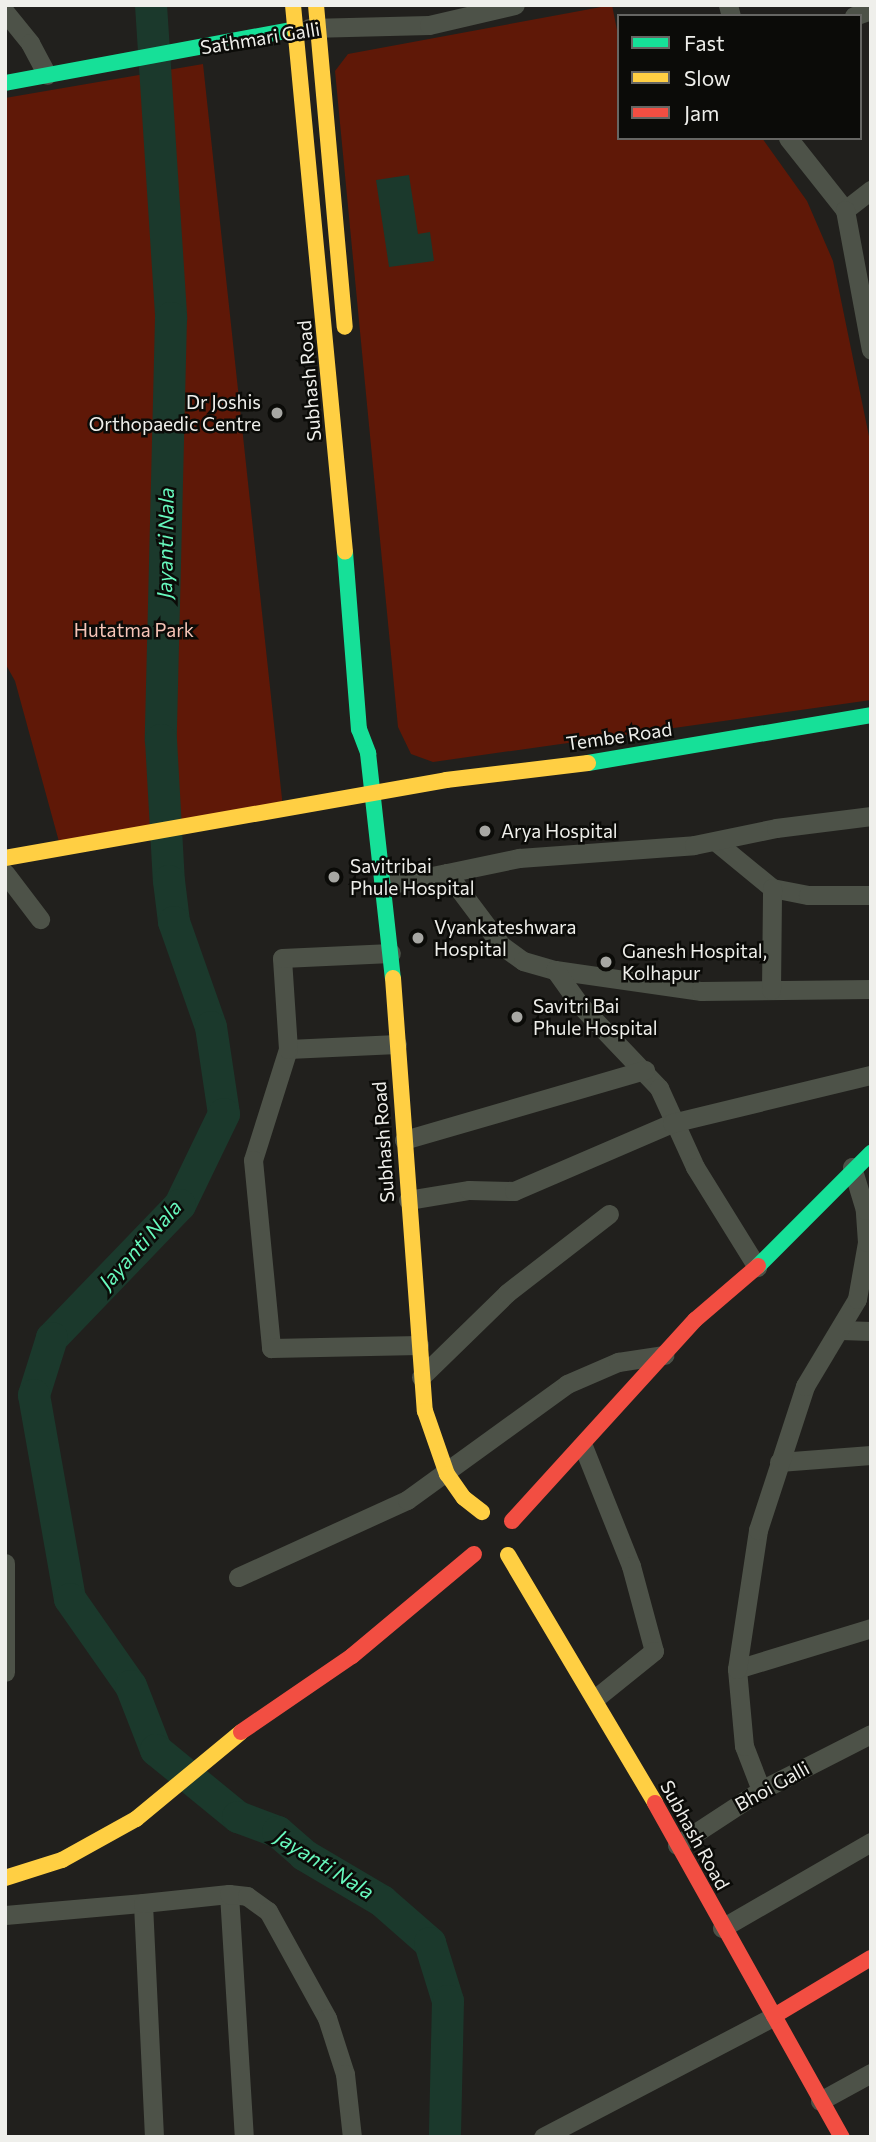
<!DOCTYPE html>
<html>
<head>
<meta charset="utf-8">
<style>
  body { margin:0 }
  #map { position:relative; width:876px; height:2142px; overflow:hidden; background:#21201d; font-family:Commissioner,sans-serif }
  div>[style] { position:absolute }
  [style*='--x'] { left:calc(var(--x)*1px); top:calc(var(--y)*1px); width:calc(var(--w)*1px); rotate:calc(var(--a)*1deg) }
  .green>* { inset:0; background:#5f1807 }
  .water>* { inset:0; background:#1b392c }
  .river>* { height:32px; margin:-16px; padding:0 16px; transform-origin:16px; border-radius:16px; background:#1b392c }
  .street>* { height:19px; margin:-9.5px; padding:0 9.5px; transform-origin:9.5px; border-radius:9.5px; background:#4d5248 }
  .fast>* { height:16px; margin:-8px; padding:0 8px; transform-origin:8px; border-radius:8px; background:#16e098 }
  .slow>* { height:16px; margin:-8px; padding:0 8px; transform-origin:8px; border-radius:8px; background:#ffcf43 }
  .jam>* { height:16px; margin:-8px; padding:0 8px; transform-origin:8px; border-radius:8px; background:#f24e42 }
  .dots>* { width:19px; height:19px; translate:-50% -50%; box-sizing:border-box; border:4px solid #0b0b08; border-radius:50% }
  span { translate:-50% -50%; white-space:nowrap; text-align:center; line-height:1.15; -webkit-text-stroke:5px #0b0b08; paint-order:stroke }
  .street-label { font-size:19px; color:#efefeb }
  .poi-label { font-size:19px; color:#efefeb }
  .right { translate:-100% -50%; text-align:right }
  .left { translate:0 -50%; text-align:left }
  .park-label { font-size:19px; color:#f6c4b7 }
  .water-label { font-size:21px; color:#67f8bd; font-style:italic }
  .frame { position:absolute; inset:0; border:7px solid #efefeb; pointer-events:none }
  .legend { position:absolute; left:617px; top:14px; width:245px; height:126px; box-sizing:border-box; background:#0b0b08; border:2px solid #666663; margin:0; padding:9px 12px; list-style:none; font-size:21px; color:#efefeb }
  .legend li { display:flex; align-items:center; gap:14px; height:35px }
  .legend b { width:35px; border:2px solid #666663 }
</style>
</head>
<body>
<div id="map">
  <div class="green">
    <div style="clip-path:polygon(612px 5px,619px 40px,619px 138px,762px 138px,807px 201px,833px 261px,871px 446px,871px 700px,433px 762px,411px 754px,398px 727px,335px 71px,348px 54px)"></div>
    <div style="clip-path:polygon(203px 64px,283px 808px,61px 849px,15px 681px,5px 663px,5px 98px)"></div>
  </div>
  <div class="water">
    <div style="clip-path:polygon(409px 175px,418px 234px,430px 232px,434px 261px,389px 267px,376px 180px)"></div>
  </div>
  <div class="river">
    <div style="--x:151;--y:5;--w:314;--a:86.3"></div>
    <div style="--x:171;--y:318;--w:422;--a:91.4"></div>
    <div style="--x:161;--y:740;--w:141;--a:86.8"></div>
    <div style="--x:169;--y:881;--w:41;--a:83"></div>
    <div style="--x:174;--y:922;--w:111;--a:70.6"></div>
    <div style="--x:211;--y:1027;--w:88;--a:81.5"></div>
    <div style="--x:224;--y:1114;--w:101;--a:115.8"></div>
    <div style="--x:180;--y:1205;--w:185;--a:133.9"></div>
    <div style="--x:52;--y:1338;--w:60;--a:107.5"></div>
    <div style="--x:34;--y:1395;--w:207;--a:80"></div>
    <div style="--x:70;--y:1599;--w:106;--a:55"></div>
    <div style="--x:131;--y:1686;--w:69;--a:68.7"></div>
    <div style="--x:156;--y:1750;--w:106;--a:39.3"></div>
    <div style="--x:238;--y:1817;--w:43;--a:20.6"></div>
    <div style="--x:278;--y:1832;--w:35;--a:41"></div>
    <div style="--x:304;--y:1855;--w:91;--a:30.5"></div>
    <div style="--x:382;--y:1901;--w:64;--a:41.2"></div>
    <div style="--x:430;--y:1943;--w:61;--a:72.8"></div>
    <div style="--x:448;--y:2001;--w:136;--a:91.3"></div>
  </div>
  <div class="street">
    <div style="--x:728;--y:5;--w:11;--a:75"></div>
    <div style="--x:5;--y:12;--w:40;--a:51"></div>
    <div style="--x:30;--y:43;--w:36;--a:62"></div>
    <div style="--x:854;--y:16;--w:18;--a:-19"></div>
    <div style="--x:309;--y:28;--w:120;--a:-1.4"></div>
    <div style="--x:429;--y:25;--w:88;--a:-13.1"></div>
    <div style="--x:788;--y:138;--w:92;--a:51.6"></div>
    <div style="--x:845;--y:210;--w:33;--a:-38"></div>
    <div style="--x:845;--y:210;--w:142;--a:79.5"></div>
    <div style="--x:716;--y:842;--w:72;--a:39.4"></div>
    <div style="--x:772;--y:888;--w:37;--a:11"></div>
    <div style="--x:808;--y:895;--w:63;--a:0"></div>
    <div style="--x:5;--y:873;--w:58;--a:52.7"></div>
    <div style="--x:447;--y:873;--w:74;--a:-11.8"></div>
    <div style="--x:519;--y:858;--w:175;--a:-4.2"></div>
    <div style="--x:694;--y:845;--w:84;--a:-11.7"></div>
    <div style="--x:776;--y:828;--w:96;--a:-7.2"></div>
    <div style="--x:382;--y:886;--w:66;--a:-11.3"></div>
    <div style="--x:447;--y:873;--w:90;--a:53.1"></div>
    <div style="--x:501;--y:945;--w:27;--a:36"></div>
    <div style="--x:523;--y:961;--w:33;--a:16"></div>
    <div style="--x:555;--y:970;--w:148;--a:8.2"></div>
    <div style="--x:701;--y:991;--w:170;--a:-0.7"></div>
    <div style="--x:555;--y:970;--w:43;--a:54.5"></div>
    <div style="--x:580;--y:1005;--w:115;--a:46.4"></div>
    <div style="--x:659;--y:1088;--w:87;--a:65.5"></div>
    <div style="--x:695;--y:1167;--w:118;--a:58.2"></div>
    <div style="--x:771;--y:990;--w:102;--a:-89.4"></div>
    <div style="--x:397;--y:1044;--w:109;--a:177.4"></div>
    <div style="--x:288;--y:1049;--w:116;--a:107.5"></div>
    <div style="--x:253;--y:1160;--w:189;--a:84.5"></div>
    <div style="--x:271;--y:1348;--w:148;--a:-1.2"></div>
    <div style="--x:288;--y:1049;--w:91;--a:-93.8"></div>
    <div style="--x:282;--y:958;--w:109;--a:-2.6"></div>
    <div style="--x:404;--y:1140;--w:251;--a:-16.2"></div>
    <div style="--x:408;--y:1200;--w:62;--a:-9.3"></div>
    <div style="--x:469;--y:1190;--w:45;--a:1.3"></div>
    <div style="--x:514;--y:1191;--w:172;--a:-23.3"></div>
    <div style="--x:672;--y:1123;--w:205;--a:-13.6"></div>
    <div style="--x:841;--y:1330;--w:30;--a:2"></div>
    <div style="--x:421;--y:1377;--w:120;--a:-44.3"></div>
    <div style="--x:507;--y:1293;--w:129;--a:-37.8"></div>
    <div style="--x:583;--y:1446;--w:129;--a:68.2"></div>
    <div style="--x:631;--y:1566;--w:88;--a:74.9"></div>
    <div style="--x:654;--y:1651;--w:75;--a:141"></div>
    <div style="--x:779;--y:1462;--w:92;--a:-4.4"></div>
    <div style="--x:5;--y:1563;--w:109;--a:90"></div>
    <div style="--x:238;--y:1577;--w:186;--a:-24.5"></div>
    <div style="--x:407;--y:1500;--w:198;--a:-35.9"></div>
    <div style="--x:567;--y:1384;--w:56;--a:-23.3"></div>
    <div style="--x:618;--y:1362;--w:47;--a:-8.7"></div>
    <div style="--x:737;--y:1669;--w:140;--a:-17"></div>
    <div style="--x:761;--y:1790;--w:47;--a:-111.1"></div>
    <div style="--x:744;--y:1746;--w:77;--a:-95.2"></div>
    <div style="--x:737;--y:1669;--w:141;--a:-81.4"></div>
    <div style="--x:758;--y:1530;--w:151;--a:-71.9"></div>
    <div style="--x:805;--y:1386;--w:101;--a:-59.1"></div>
    <div style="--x:857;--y:1299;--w:58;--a:-80"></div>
    <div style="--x:867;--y:1242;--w:32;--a:-94"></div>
    <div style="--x:865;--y:1210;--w:45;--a:-106.8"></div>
    <div style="--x:677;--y:1845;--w:100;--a:-33.2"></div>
    <div style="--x:761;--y:1790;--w:123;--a:-27"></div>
    <div style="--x:229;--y:1894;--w:243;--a:86.5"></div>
    <div style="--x:5;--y:1915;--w:139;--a:-5"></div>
    <div style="--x:722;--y:1928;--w:172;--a:-30"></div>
    <div style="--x:820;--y:2101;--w:58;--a:-28.8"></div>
    <div style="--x:154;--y:2137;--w:234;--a:-92.7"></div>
    <div style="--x:143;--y:1903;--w:86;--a:-6"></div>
    <div style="--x:229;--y:1894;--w:18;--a:6"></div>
    <div style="--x:247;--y:1896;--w:26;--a:36"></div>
    <div style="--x:268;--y:1911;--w:122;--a:61.1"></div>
    <div style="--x:327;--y:2018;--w:59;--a:72.2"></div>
    <div style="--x:345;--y:2074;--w:63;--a:83.7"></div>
    <div style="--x:543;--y:2137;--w:261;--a:-27.6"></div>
  </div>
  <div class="fast">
    <div style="--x:5;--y:83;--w:296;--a:-10.5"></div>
    <div style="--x:345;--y:552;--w:178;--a:85.5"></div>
    <div style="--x:359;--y:729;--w:26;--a:69"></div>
    <div style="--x:368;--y:753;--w:226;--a:83.7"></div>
    <div style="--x:588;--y:763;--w:287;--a:-9.6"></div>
    <div style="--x:758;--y:1266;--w:160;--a:-45"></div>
  </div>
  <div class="slow">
    <div style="--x:293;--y:5;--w:549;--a:84.57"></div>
    <div style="--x:316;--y:5;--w:323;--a:84.9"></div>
    <div style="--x:5;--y:858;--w:448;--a:-10"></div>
    <div style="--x:446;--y:780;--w:143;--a:-6.8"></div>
    <div style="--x:393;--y:978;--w:434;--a:85.8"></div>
    <div style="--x:425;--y:1411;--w:67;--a:70.8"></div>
    <div style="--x:447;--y:1474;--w:29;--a:55"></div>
    <div style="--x:464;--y:1498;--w:23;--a:38"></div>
    <div style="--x:508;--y:1555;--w:288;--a:59.3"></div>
    <div style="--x:5;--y:1878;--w:60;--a:-17.5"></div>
    <div style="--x:62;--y:1860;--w:85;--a:-29"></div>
    <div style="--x:136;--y:1819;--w:136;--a:-39.6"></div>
  </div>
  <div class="jam">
    <div style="--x:512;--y:1521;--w:272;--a:-47.7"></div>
    <div style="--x:695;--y:1320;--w:83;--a:-40.6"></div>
    <div style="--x:241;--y:1732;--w:135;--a:-34.4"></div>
    <div style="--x:352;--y:1656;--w:159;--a:-39.9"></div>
    <div style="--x:655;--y:1803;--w:383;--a:60.8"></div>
    <div style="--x:774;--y:2016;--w:113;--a:-30.9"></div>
  </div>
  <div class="dots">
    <div style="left:277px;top:413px;background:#a7a7a3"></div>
    <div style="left:485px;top:831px;background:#a7a7a3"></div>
    <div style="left:334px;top:877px;background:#a7a7a3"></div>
    <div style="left:418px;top:938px;background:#a7a7a3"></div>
    <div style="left:606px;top:962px;background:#a7a7a3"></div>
    <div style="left:517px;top:1017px;background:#a7a7a3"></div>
  </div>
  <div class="street-label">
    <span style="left:260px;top:38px;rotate:-9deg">Sathmari Galli</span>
    <span style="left:309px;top:381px;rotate:-95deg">Subhash Road</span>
    <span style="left:619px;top:736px;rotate:-8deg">Tembe Road</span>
    <span style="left:383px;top:1142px;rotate:-94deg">Subhash Road</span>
    <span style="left:772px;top:1786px;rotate:-29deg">Bhoi Galli</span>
    <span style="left:695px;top:1835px;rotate:61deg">Subhash Road</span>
  </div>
  <div class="poi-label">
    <span class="right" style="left:261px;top:413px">Dr Joshis<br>Orthopaedic Centre</span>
    <span class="left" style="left:501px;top:831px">Arya Hospital</span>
    <span class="left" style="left:350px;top:877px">Savitribai<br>Phule Hospital</span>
    <span class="left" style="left:434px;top:938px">Vyankateshwara<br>Hospital</span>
    <span class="left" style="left:622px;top:962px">Ganesh Hospital,<br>Kolhapur</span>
    <span class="left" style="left:533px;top:1017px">Savitri Bai<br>Phule Hospital</span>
  </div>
  <div class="park-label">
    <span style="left:134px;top:630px">Hutatma Park</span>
  </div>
  <div class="water-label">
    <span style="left:165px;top:543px;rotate:-89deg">Jayanti Nala</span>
    <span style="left:140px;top:1244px;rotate:-48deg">Jayanti Nala</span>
    <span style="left:325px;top:1864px;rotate:32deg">Jayanti Nala</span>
  </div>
  <div class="frame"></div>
  <ul class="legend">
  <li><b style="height:9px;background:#16e098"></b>Fast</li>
  <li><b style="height:9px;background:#ffcf43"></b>Slow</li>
  <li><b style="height:9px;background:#f24e42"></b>Jam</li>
  </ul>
</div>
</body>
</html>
